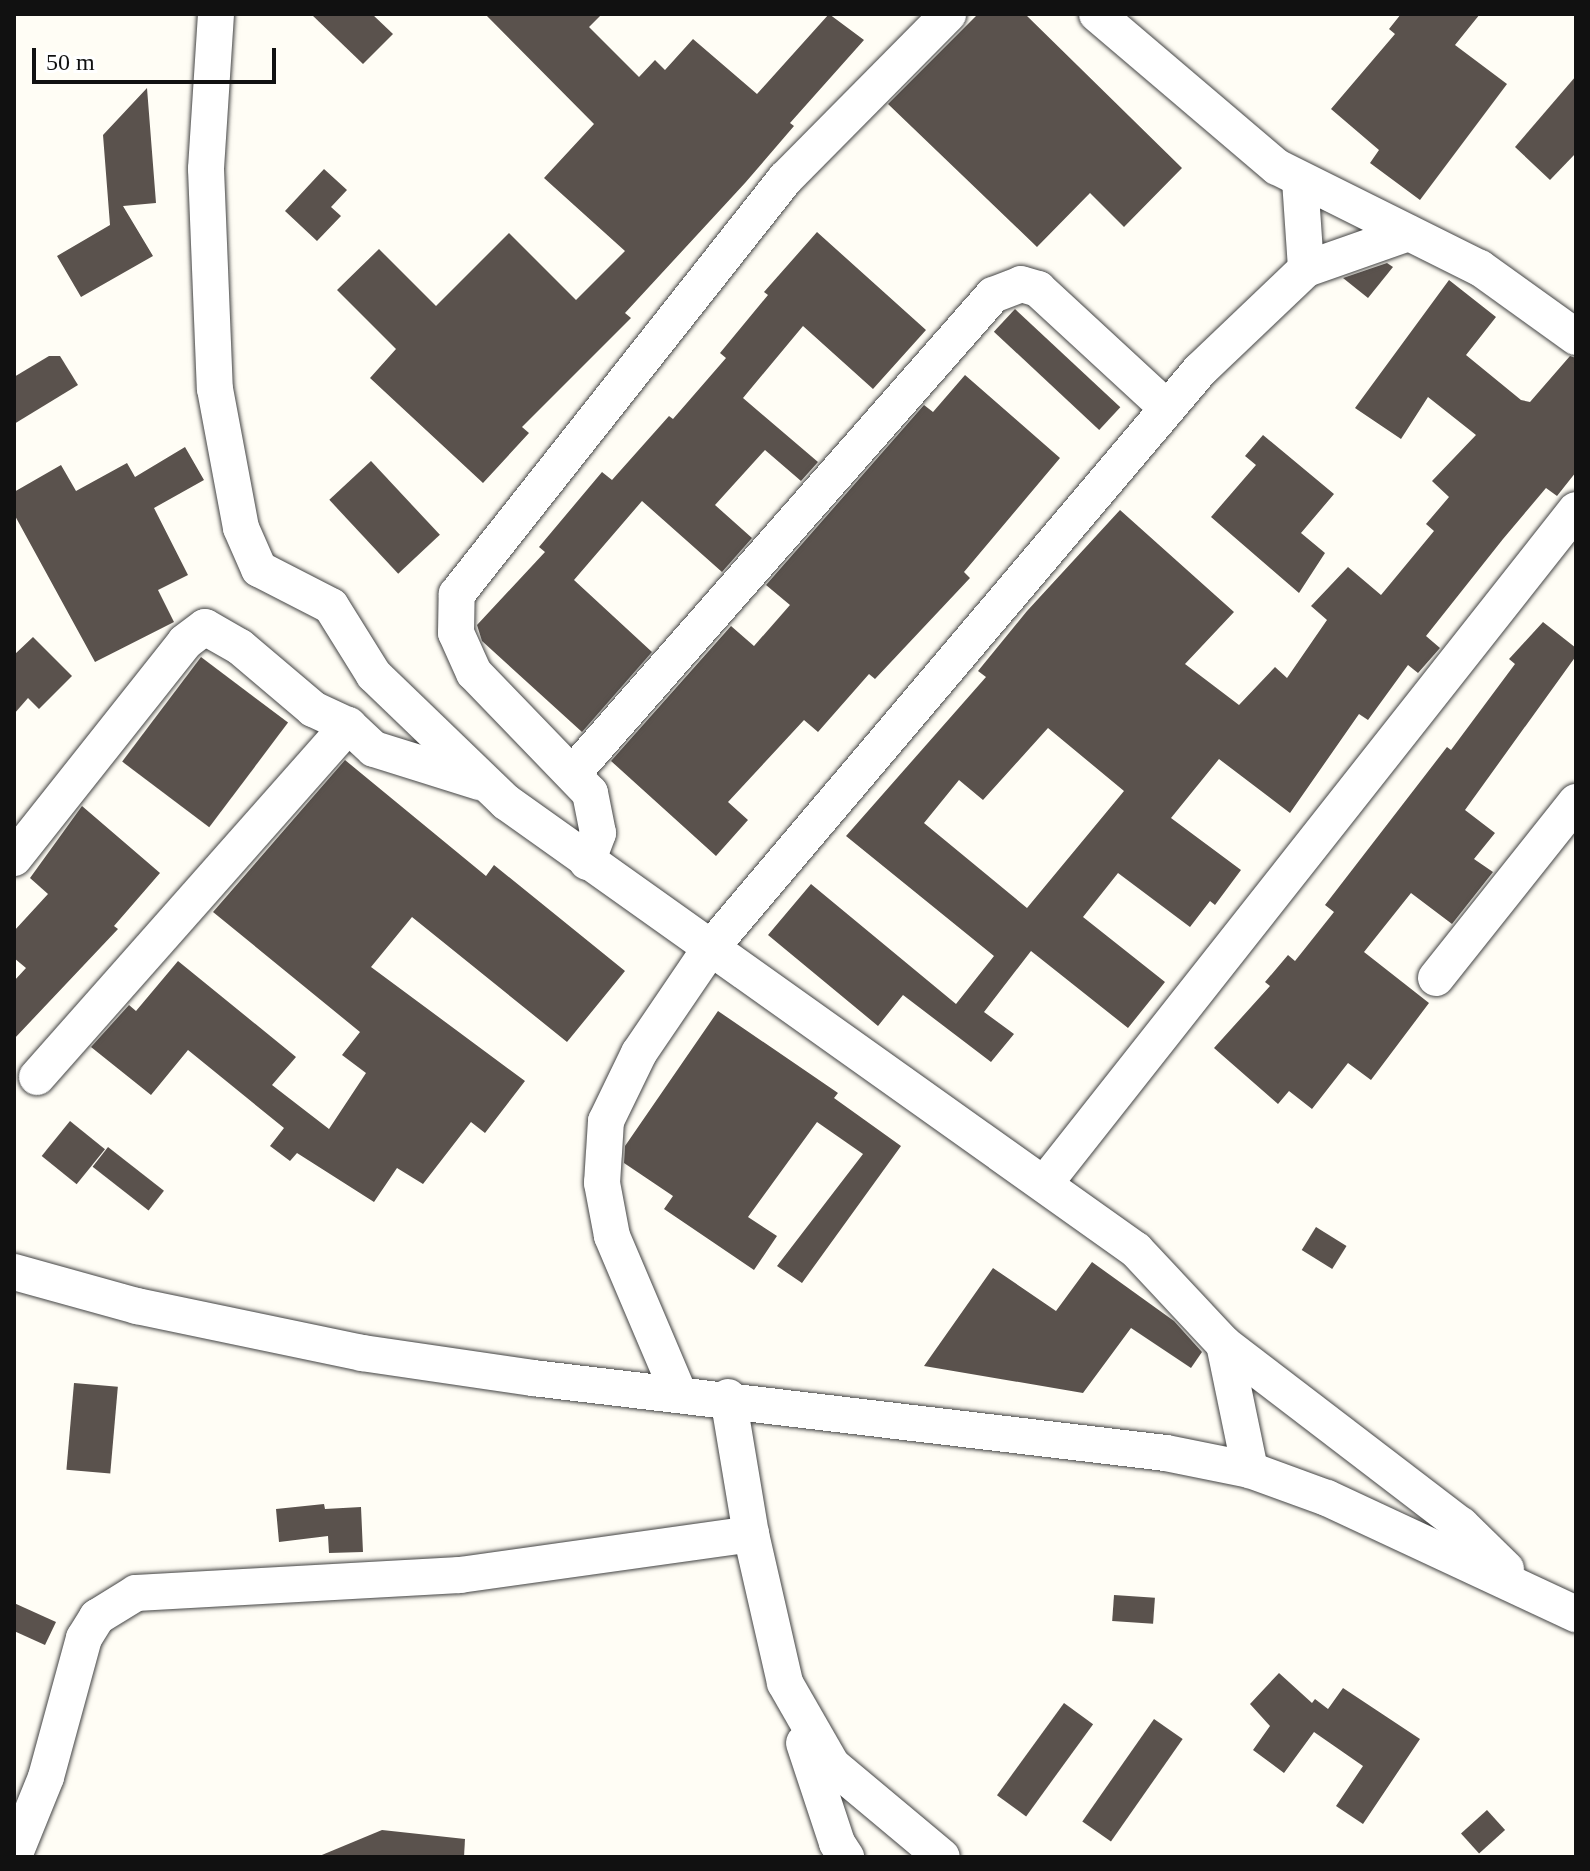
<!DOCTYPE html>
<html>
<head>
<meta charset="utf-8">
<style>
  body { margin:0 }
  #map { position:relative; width:1590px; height:1871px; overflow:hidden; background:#fffdf5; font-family:Georgia,serif }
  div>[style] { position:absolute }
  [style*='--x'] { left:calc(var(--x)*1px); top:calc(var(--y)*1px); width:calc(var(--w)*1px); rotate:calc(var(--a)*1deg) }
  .building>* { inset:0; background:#5a524d; transform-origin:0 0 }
  .roads { filter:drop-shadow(0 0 2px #444) drop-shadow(0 0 2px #444) }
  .minor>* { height:36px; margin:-18px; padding:0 18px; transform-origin:18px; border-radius:18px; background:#fff }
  span { translate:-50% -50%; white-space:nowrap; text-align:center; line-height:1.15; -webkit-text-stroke:8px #fff; paint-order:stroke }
  .frame { position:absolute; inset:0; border:16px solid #111; pointer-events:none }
  .scale { position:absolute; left:32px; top:48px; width:244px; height:36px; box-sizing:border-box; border:4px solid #111; border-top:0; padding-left:10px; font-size:24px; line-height:28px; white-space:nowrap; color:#111; -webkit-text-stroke:6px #fff; paint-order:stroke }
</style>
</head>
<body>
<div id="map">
  <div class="building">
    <div style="clip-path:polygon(311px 14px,372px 14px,393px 34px,363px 64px)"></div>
    <div style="clip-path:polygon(485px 14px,602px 14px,589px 27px,639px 77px,655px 60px,665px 70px,693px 39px,757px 94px,829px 14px,864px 40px,790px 123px,794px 126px,745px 183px,625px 313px,631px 318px,522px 427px,529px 433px,483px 483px,370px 378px,396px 349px,337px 290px,379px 249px,436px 306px,509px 233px,576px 300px,625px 251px,544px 178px,594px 124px)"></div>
    <div style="clip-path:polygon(978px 14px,1025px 14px,1182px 168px,1124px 227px,1090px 193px,1037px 247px,888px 104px)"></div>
    <div style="clip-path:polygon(1401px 14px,1480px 14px,1455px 45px,1507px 84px,1420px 200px,1370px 163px,1379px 150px,1331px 109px,1395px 34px,1389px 29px)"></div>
    <div style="clip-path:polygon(1576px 76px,1576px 153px,1550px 180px,1515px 147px)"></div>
    <div style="clip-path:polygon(147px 88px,156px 203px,123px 206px,153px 256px,81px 297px,57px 256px,110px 225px,103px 135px)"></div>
    <div style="clip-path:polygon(324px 169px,347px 190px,331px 207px,341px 216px,317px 241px,285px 211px)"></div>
    <div style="clip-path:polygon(817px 232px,926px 330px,873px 389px,803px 326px,743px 398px,818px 462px,801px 481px,765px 450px,715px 505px,752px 538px,722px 572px,642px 501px,574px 580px,652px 652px,582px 732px,482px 641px,477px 625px,545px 552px,539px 547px,602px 472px,612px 480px,669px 416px,673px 419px,726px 358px,720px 353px,768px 295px,764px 292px)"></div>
    <div style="clip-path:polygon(1387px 263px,1393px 267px,1368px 298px,1343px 278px)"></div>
    <div style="clip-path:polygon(evenodd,1449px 280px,1496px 317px,1466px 355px,1521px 400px,1530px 402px,1570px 356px,1576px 358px,1576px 472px,1557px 496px,1546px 488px,1503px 539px,1426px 636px,1440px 648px,1418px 673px,1408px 665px,1368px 720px,1359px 714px,1290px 813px,1219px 759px,1171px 818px,1241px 870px,1215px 905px,1210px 901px,1190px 927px,1118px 873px,1083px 917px,1165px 982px,1128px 1028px,1031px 951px,984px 1012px,1014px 1034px,991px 1062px,903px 995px,878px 1026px,768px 935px,811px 884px,956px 1004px,994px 956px,846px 836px,986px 677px,978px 671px,1027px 611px,1120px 510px,1234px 612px,1185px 664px,1239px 705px,1275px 667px,1287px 678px,1327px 620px,1311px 606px,1348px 567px,1381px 595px,1434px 531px,1426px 524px,1449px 497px,1432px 481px,1476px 435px,1428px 397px,1401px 439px,1355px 408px,1449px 280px,1048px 728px,1124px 791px,1027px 908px,924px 823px,959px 780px,983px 800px,1048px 728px)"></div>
    <div style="left:1015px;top:309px;width:144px;height:31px;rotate:43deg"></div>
    <div style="clip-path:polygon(49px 356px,60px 356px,78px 385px,14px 424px,14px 377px)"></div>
    <div style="clip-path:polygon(965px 375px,1060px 458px,964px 572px,970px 578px,875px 679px,869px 674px,818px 732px,804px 720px,728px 802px,748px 820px,716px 856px,611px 761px,731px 626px,754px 646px,790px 605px,766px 585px,924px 405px,933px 412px)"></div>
    <div style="clip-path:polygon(1263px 435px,1334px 494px,1301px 533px,1325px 553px,1299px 593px,1211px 517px,1256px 465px,1245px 456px)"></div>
    <div style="clip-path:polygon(185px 447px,204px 480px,154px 508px,188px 575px,158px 590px,174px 622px,95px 662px,14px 514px,14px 492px,61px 465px,76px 491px,127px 463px,135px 477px)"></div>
    <div style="left:371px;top:461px;width:101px;height:57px;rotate:47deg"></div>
    <div style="clip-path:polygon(1543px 622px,1576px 648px,1576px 656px,1465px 810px,1495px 833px,1474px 859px,1493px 872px,1452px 924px,1411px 893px,1364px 952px,1429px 1003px,1371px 1080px,1348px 1063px,1312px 1109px,1289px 1091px,1278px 1104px,1214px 1048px,1270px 986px,1265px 982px,1288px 955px,1295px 961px,1334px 912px,1325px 905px,1447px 747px,1451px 750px,1515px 664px,1509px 659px)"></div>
    <div style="clip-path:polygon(33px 637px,72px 676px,39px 709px,28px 698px,14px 714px,14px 655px)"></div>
    <div style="left:201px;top:657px;width:109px;height:131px;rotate:37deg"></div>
    <div style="clip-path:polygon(345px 760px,486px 876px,494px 865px,625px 971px,567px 1042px,412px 917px,371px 967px,525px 1081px,485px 1133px,471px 1122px,423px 1184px,397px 1168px,374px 1202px,297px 1153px,290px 1161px,270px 1146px,284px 1128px,188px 1050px,151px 1095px,91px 1047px,129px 1005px,136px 1011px,178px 961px,296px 1057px,272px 1085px,329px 1129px,366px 1073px,342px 1055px,360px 1032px,213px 912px)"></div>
    <div style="clip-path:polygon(82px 806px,160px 873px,114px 926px,118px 929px,14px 1039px,14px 981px,26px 968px,14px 958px,14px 931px,48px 894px,30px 878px)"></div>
    <div style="clip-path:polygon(718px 1011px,838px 1093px,834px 1098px,901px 1146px,802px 1283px,777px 1266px,863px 1154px,817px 1122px,748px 1217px,777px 1236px,754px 1270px,664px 1209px,673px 1196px,624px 1163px,625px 1146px)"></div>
    <div style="left:70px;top:1121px;width:45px;height:45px;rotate:39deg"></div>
    <div style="left:108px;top:1147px;width:71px;height:25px;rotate:38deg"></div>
    <div style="left:1316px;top:1227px;width:36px;height:27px;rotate:32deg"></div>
    <div style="clip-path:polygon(1092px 1262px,1174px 1321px,1202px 1352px,1191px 1368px,1131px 1328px,1083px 1393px,924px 1366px,993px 1268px,1056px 1311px)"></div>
    <div style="left:74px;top:1383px;width:44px;height:87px;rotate:5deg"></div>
    <div style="clip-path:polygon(324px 1504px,325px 1509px,361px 1507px,363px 1552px,329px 1553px,328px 1536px,279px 1542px,276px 1509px)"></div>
    <div style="left:1114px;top:1595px;width:41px;height:26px;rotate:4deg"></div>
    <div style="clip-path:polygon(14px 1603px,56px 1622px,45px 1645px,14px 1631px)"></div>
    <div style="clip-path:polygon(1279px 1673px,1312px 1703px,1315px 1699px,1328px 1709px,1343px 1688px,1420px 1739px,1363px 1824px,1336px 1806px,1363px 1766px,1314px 1732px,1284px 1773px,1253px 1750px,1270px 1726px,1250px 1704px)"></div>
    <div style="left:1064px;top:1703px;width:36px;height:114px;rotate:36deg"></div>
    <div style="left:1154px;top:1719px;width:35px;height:125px;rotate:35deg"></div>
    <div style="left:1487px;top:1810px;width:27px;height:35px;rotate:48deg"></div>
    <div style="clip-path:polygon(382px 1830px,465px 1839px,464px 1857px,317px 1857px)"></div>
  </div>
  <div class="roads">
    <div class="minor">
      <div style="--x:216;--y:14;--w:155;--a:93.7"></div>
      <div style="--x:206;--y:169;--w:220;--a:87.7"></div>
      <div style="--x:215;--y:389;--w:141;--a:79.4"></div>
      <div style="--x:241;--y:528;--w:45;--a:66.3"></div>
      <div style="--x:259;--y:569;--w:81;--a:27.2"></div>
      <div style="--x:331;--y:606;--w:81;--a:58.1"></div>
      <div style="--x:374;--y:675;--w:183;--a:43.9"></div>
      <div style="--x:506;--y:802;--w:773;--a:35.42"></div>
      <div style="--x:1136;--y:1250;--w:129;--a:46.9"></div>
      <div style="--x:1224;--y:1344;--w:129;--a:78.3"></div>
      <div style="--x:1097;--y:14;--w:236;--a:40.4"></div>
      <div style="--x:1277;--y:167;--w:227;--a:26.5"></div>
      <div style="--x:1480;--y:268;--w:118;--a:35.7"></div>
      <div style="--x:1300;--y:180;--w:89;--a:86.1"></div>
      <div style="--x:574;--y:772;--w:635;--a:-48.7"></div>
      <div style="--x:993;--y:295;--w:30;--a:-21"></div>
      <div style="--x:1021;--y:284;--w:18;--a:16"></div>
      <div style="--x:1038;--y:289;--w:176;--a:42.7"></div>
      <div style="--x:14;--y:858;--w:275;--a:-51.6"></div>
      <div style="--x:185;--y:642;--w:25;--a:-37"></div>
      <div style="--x:205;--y:627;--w:40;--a:29.7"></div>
      <div style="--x:240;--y:647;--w:96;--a:40.3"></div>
      <div style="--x:313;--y:709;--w:38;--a:25"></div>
      <div style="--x:348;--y:725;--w:35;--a:43"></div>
      <div style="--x:374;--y:749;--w:110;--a:17.4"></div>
      <div style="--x:587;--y:862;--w:31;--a:-69"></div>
      <div style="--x:598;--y:833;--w:41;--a:-101.3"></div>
      <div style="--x:590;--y:793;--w:167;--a:-134"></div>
      <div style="--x:474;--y:673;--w:44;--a:-114.2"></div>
      <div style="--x:456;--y:633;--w:39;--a:-89"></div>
      <div style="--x:457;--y:594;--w:529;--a:-51.68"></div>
      <div style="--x:785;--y:179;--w:232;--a:-45.3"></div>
      <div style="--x:1436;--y:978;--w:225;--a:-51.5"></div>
      <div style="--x:37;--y:1077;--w:470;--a:-48.5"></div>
      <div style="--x:1045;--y:1183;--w:857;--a:-51.73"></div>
      <div style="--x:14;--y:1272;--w:128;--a:15.5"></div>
      <div style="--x:137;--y:1306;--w:230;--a:11.8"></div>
      <div style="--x:362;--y:1353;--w:173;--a:8.3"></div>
      <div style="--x:533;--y:1378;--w:637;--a:6.76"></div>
      <div style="--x:1166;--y:1453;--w:86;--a:11.4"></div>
      <div style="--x:1250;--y:1470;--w:82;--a:20"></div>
      <div style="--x:1327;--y:1498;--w:275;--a:25"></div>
      <div style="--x:1224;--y:1344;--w:298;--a:37.4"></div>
      <div style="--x:1461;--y:1525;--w:63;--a:44.4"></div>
      <div style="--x:679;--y:1394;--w:172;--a:-113"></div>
      <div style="--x:612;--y:1236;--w:54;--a:-100.7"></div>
      <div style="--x:602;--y:1183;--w:62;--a:-86.3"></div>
      <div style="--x:606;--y:1121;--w:76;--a:-64.1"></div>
      <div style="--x:639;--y:1053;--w:125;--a:-55.8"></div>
      <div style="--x:709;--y:950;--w:760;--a:-49.75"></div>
      <div style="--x:1200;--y:370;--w:146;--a:-43.6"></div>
      <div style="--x:1306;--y:269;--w:108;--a:-19.4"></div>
      <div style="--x:728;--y:1397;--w:139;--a:80.5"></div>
      <div style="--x:751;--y:1534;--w:153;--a:77.1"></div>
      <div style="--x:785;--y:1683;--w:95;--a:60.2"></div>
      <div style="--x:832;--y:1765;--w:143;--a:39.9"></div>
      <div style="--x:804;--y:1743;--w:105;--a:71.7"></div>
      <div style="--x:837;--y:1843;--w:17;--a:57"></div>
      <div style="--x:14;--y:1856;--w:85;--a:-67.9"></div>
      <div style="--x:46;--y:1777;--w:144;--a:-74.7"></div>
      <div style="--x:84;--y:1638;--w:25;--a:-58"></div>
      <div style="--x:97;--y:1617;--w:46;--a:-31.6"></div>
      <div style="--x:136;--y:1593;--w:324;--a:-3.2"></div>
      <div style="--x:460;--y:1575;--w:294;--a:-8"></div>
    </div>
  </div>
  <div class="frame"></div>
  <div class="scale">50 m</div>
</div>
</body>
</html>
